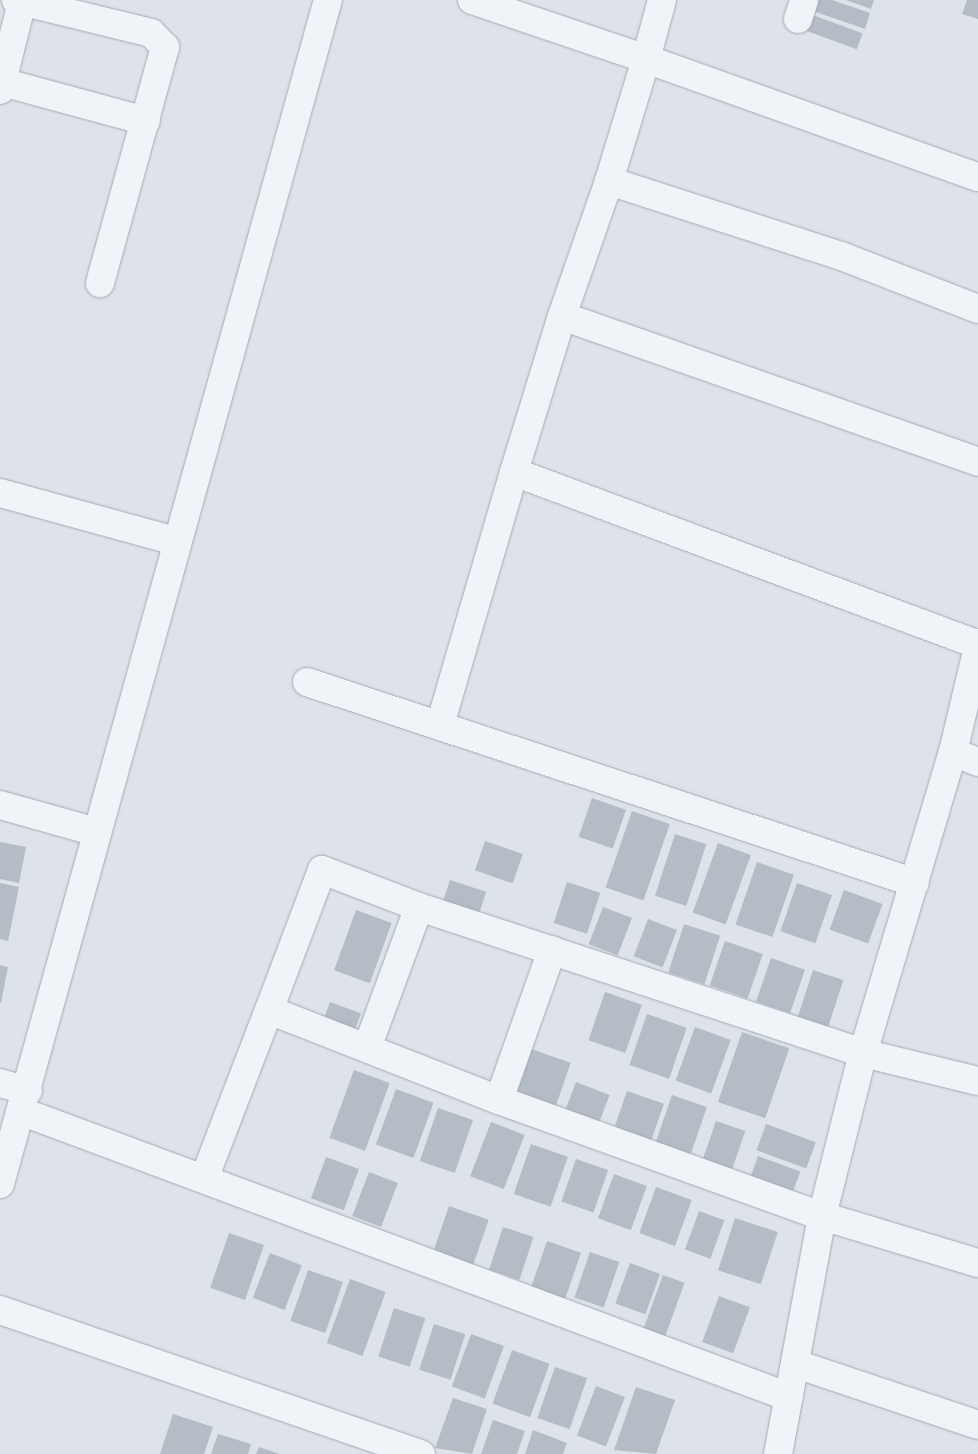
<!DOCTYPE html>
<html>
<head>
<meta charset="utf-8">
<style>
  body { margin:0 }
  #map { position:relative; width:978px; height:1454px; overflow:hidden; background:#dde3e9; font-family:Figtree,sans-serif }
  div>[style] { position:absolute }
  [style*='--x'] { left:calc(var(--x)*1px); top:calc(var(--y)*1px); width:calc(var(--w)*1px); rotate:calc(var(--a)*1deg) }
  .building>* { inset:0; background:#b4bcc6; transform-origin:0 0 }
  .roads { filter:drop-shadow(0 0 1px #a2aab3) drop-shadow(0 0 1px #a2aab3) }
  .minor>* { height:28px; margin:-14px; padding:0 14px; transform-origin:14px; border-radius:14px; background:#f0f3f7 }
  span { translate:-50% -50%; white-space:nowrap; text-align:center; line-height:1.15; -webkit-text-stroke:4px #edf2f6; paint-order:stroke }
</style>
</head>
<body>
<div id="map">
  <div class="building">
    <div style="clip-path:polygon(814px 0,832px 0,870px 13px,865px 29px,810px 10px)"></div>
    <div style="clip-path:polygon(846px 0,874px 0,871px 9px)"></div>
    <div style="clip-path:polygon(967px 0,978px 0,978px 19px,962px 14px)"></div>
    <div style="left:810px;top:14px;width:56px;height:17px;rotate:20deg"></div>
    <div style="left:592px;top:798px;width:36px;height:41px;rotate:19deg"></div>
    <div style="left:632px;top:811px;width:40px;height:81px;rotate:19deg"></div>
    <div style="left:675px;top:834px;width:33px;height:65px;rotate:18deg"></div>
    <div style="left:485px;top:841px;width:40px;height:31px;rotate:19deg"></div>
    <div style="clip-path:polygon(0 842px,26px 847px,19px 883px,0 879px)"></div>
    <div style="left:718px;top:843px;width:35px;height:74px;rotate:20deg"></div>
    <div style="left:757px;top:862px;width:39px;height:66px;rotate:19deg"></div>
    <div style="left:450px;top:880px;width:38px;height:33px;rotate:18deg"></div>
    <div style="left:567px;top:882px;width:35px;height:43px;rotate:18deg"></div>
    <div style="clip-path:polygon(0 883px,19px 887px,8px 941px,0 939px)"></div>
    <div style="left:797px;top:883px;width:37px;height:51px;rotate:19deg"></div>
    <div style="left:844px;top:890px;width:41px;height:42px;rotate:20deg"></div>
    <div style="left:603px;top:907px;width:31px;height:40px;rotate:21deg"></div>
    <div style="left:356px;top:910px;width:38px;height:64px;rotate:20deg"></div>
    <div style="left:648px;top:919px;width:31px;height:40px;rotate:21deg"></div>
    <div style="left:684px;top:924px;width:38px;height:51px;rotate:18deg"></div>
    <div style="left:725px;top:941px;width:40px;height:47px;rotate:19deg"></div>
    <div style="left:771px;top:958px;width:36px;height:46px;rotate:19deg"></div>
    <div style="clip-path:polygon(0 965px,8px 967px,1px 1003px,0 1003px)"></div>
    <div style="left:813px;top:970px;width:32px;height:54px;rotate:18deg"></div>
    <div style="left:605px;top:992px;width:39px;height:51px;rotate:19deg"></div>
    <div style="left:330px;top:1002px;width:33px;height:27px;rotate:20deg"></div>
    <div style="left:647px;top:1014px;width:42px;height:54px;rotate:19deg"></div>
    <div style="left:695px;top:1027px;width:38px;height:57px;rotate:20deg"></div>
    <div style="left:742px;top:1032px;width:50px;height:74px;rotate:19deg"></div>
    <div style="left:531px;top:1049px;width:42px;height:53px;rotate:19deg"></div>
    <div style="left:354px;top:1070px;width:38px;height:72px;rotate:20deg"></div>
    <div style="left:576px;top:1082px;width:36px;height:34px;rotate:21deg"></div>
    <div style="left:396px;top:1089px;width:40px;height:59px;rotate:20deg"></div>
    <div style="left:627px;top:1091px;width:39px;height:46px;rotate:19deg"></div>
    <div style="left:672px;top:1095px;width:37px;height:55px;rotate:19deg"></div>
    <div style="left:438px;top:1108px;width:37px;height:56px;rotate:19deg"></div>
    <div style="left:716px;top:1121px;width:31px;height:41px;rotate:19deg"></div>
    <div style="left:491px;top:1122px;width:36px;height:58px;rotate:21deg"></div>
    <div style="left:766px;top:1124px;width:53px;height:28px;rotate:20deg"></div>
    <div style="left:531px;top:1144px;width:39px;height:53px;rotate:19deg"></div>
    <div style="left:758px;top:1156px;width:45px;height:30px;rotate:20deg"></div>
    <div style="left:326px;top:1157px;width:35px;height:44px;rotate:20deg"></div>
    <div style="left:576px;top:1159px;width:34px;height:45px;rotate:19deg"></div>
    <div style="left:369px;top:1172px;width:31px;height:47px;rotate:21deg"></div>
    <div style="left:614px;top:1174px;width:35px;height:47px;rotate:20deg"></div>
    <div style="left:656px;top:1187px;width:38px;height:49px;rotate:20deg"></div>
    <div style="left:449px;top:1206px;width:42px;height:49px;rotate:19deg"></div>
    <div style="left:699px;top:1211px;width:27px;height:41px;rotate:20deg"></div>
    <div style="left:735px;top:1218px;width:45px;height:55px;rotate:18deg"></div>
    <div style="left:503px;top:1227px;width:32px;height:45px;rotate:18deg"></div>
    <div style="left:229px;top:1233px;width:37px;height:58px;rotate:19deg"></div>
    <div style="left:547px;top:1241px;width:36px;height:49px;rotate:19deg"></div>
    <div style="left:590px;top:1252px;width:31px;height:48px;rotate:19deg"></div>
    <div style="left:270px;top:1253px;width:34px;height:48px;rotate:21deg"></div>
    <div style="left:630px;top:1263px;width:32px;height:43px;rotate:20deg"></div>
    <div style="left:308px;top:1270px;width:37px;height:54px;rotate:19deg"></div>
    <div style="left:663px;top:1275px;width:23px;height:59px;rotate:20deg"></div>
    <div style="left:350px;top:1279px;width:38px;height:68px;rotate:20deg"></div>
    <div style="left:719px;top:1296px;width:33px;height:49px;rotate:20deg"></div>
    <div style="left:394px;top:1308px;width:33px;height:51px;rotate:18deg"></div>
    <div style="left:434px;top:1324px;width:33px;height:48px;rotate:18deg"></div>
    <div style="left:471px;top:1334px;width:35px;height:56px;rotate:20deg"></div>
    <div style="left:512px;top:1350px;width:40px;height:57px;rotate:20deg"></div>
    <div style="left:555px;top:1367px;width:34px;height:54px;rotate:19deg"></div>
    <div style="left:596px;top:1386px;width:31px;height:53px;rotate:21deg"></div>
    <div style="clip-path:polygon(636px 1387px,675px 1400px,656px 1454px,614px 1450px)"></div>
    <div style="clip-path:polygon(453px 1398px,487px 1409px,472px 1454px,435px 1448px)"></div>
    <div style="clip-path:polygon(173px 1414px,213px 1427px,204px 1454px,160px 1454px)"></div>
    <div style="clip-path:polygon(493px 1420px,525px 1431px,517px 1454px,481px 1454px)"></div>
    <div style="clip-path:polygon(533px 1430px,567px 1443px,563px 1454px,525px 1454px)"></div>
    <div style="clip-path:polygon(218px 1434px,251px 1444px,248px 1454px,211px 1454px)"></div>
    <div style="clip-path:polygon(259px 1447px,280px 1454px,256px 1454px)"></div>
  </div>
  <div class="roads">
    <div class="minor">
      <div style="--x:16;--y:0;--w:139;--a:13.7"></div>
      <div style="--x:151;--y:33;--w:20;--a:45"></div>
      <div style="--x:165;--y:47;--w:245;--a:105.4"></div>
      <div style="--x:472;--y:0;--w:184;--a:18.7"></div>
      <div style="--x:646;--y:59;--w:61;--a:-74.8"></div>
      <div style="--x:798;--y:19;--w:20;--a:-72"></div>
      <div style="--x:2;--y:82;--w:149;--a:15.2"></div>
      <div style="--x:0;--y:90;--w:91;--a:-76"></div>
      <div style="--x:609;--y:181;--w:127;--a:-73.1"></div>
      <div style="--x:646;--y:59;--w:352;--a:19.6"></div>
      <div style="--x:562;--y:316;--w:143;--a:-70.8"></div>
      <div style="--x:609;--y:181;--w:247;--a:17.9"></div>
      <div style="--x:844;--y:257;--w:144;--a:21.2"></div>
      <div style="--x:514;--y:472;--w:163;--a:-72.9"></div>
      <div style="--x:562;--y:316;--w:441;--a:19.3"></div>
      <div style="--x:0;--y:493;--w:181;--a:15.3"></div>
      <div style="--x:307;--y:682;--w:640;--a:18.29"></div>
      <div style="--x:440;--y:725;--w:264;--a:-73.7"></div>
      <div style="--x:514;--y:472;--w:495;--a:20.4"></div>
      <div style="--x:953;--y:752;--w:27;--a:22"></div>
      <div style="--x:0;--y:805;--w:101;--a:15.6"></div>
      <div style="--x:367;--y:1048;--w:150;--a:-69.8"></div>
      <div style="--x:978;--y:1081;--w:118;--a:-166.3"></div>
      <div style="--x:863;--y:1053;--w:467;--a:-161.8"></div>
      <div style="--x:419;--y:907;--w:104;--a:-159.1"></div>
      <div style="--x:322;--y:870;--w:150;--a:110.7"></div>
      <div style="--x:269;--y:1010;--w:247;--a:21.4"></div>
      <div style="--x:499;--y:1100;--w:343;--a:19.8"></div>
      <div style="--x:822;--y:1216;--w:163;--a:16.8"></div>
      <div style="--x:0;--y:1083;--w:29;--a:16"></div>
      <div style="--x:499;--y:1100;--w:159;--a:-70.5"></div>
      <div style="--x:23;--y:1112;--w:817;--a:20.41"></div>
      <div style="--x:204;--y:1179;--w:181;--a:-69"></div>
      <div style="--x:0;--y:1184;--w:1229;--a:-74.52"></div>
      <div style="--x:0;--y:1310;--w:445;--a:18.9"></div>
      <div style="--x:796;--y:1364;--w:192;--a:18.5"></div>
      <div style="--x:778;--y:1454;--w:242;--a:-79.5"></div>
      <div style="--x:822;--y:1216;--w:168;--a:-75.9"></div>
      <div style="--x:863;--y:1053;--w:314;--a:-73.4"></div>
      <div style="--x:953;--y:752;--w:108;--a:-76.6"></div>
    </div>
  </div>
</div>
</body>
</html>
